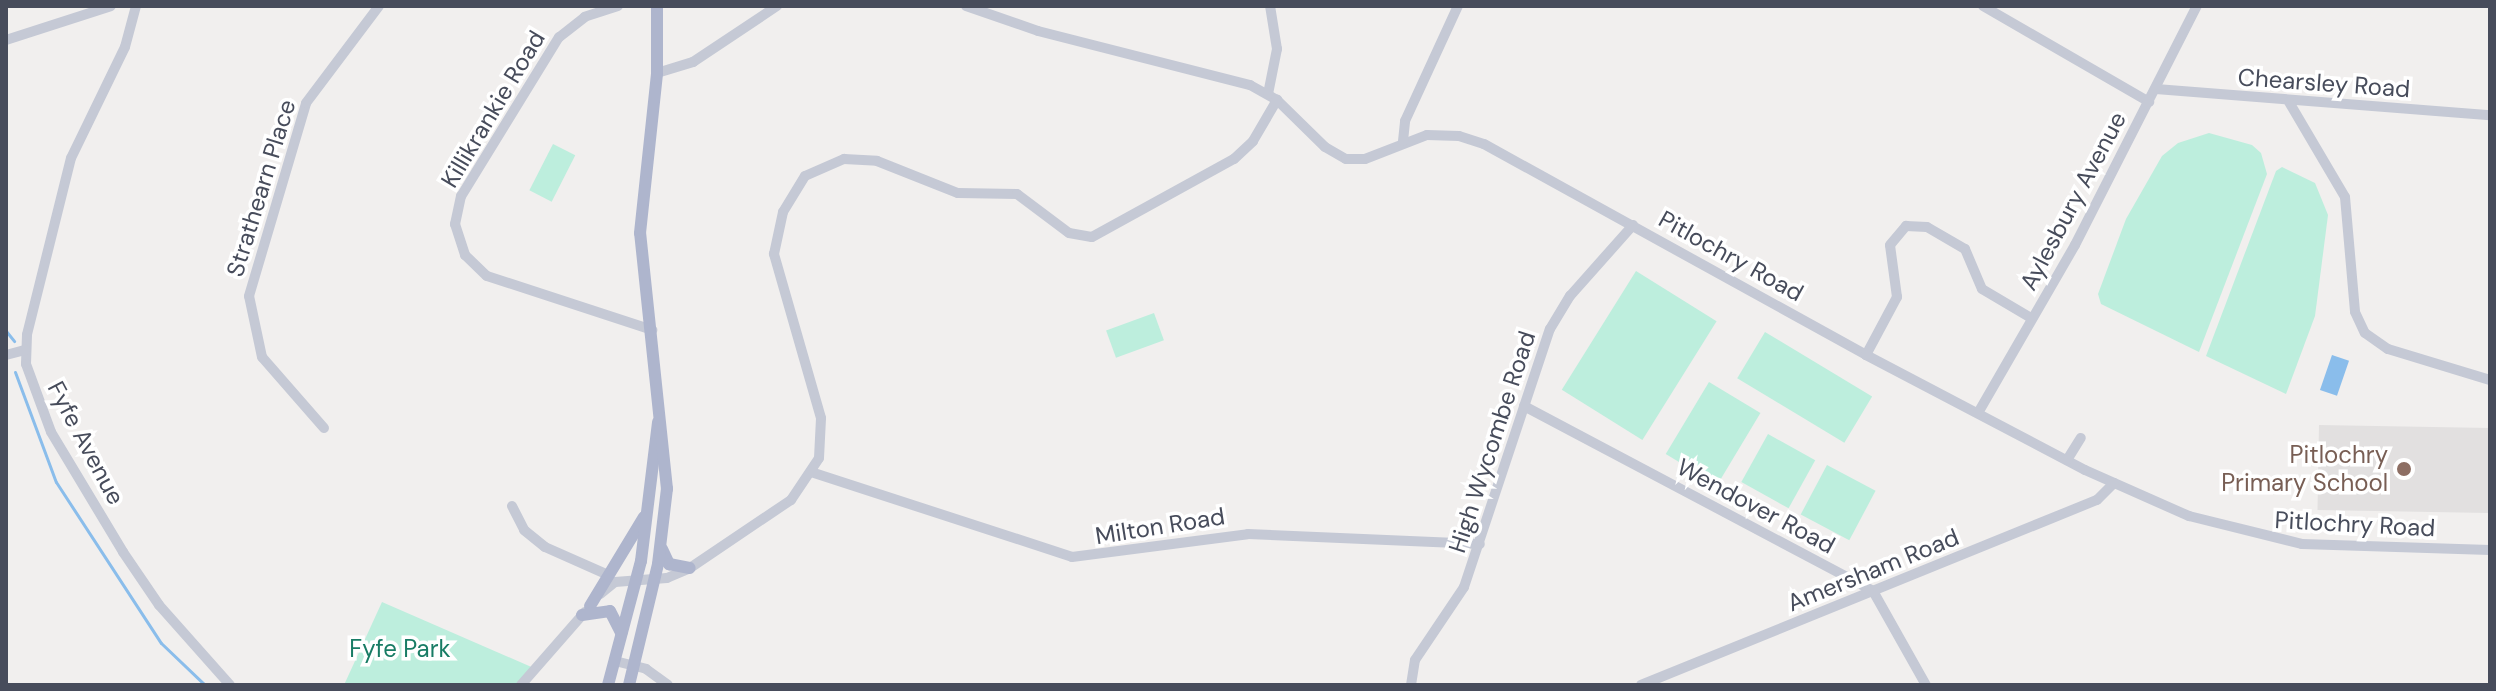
<!DOCTYPE html>
<html>
<head>
<meta charset="utf-8">
<style>
  body { margin:0 }
  #map { position:relative; width:2496px; height:691px; overflow:hidden; background:#f1efee; font-family:"DM Sans",sans-serif }
  div>[style] { position:absolute }
  [style*='--x'] { left:calc(var(--x)*1px); top:calc(var(--y)*1px); width:calc(var(--w)*1px); rotate:calc(var(--a)*1deg) }
  .education>* { inset:0; background:#e2e0e0; transform-origin:0 0 }
  .green>* { inset:0; background:#bdeedd; transform-origin:0 0 }
  .water>* { inset:0; background:#8abdeb; transform-origin:0 0 }
  .stream>* { height:3px; margin:-1.5px; padding:0 1.5px; transform-origin:1.5px; border-radius:1.5px; background:#8abdeb }
  .minor>* { height:10px; margin:-5px; padding:0 5px; transform-origin:5px; border-radius:5px; background:#c5c9d5 }
  .major>* { height:12px; margin:-6px; padding:0 6px; transform-origin:6px; border-radius:6px; background:#aeb5cd }
  .dots>* { width:22px; height:22px; translate:-50% -50%; box-sizing:border-box; border:4px solid #fff; border-radius:50% }
  span { translate:-50% -50%; white-space:nowrap; text-align:center; line-height:1.15; -webkit-text-stroke:7px #fff; paint-order:stroke }
  .street-label { font-size:24px; color:#474c5b }
  .education-label { font-size:24px; color:#785e54 }
  .right { translate:-100% -50%; text-align:right }
  .park-label { font-size:24px; color:#187c65 }
  .frame { position:absolute; inset:0; border:8px solid #474c5b; pointer-events:none }
</style>
</head>
<body>
<div id="map">
  <div class="education">
    <div style="left:2319px;top:425px;width:171px;height:85px;rotate:1deg"></div>
  </div>
  <div class="green">
    <div style="clip-path:polygon(2209px 133px,2252px 145px,2261px 153px,2267px 174px,2199px 352px,2101px 304px,2098px 294px,2126px 219px,2162px 156px,2178px 143px)"></div>
    <div style="left:553px;top:144px;width:25px;height:52px;rotate:27deg"></div>
    <div style="clip-path:polygon(2282px 167px,2315px 183px,2328px 215px,2315px 316px,2286px 394px,2206px 356px,2276px 171px)"></div>
    <div style="left:1636px;top:271px;width:95px;height:140px;rotate:32deg"></div>
    <div style="left:1154px;top:313px;width:29px;height:51px;rotate:70deg"></div>
    <div style="left:1765px;top:332px;width:125px;height:54px;rotate:31deg"></div>
    <div style="left:1709px;top:382px;width:60px;height:84px;rotate:31deg"></div>
    <div style="left:1768px;top:434px;width:54px;height:55px;rotate:29deg"></div>
    <div style="left:1827px;top:465px;width:55px;height:56px;rotate:28deg"></div>
    <div style="clip-path:polygon(382px 602px,536px 669px,521px 685px,344px 685px)"></div>
  </div>
  <div class="water">
    <div style="left:2332px;top:355px;width:18px;height:37px;rotate:19deg"></div>
  </div>
  <div class="stream">
    <div style="--x:6;--y:331;--w:13;--a:51"></div>
    <div style="--x:15;--y:372;--w:117;--a:69.6"></div>
    <div style="--x:56;--y:482;--w:192;--a:56.9"></div>
    <div style="--x:161;--y:643;--w:61;--a:43.7"></div>
  </div>
  <div class="minor">
    <div style="--x:136;--y:6;--w:42;--a:105"></div>
    <div style="--x:125;--y:47;--w:123;--a:115.9"></div>
    <div style="--x:71;--y:158;--w:182;--a:104"></div>
    <div style="--x:27;--y:335;--w:29;--a:92"></div>
    <div style="--x:26;--y:364;--w:72;--a:69.8"></div>
    <div style="--x:51;--y:432;--w:140;--a:59"></div>
    <div style="--x:123;--y:552;--w:64;--a:55.8"></div>
    <div style="--x:159;--y:605;--w:107;--a:48.4"></div>
    <div style="--x:618;--y:6;--w:35;--a:162"></div>
    <div style="--x:585;--y:17;--w:33;--a:142"></div>
    <div style="--x:559;--y:37;--w:187;--a:121.6"></div>
    <div style="--x:461;--y:196;--w:29;--a:102"></div>
    <div style="--x:455;--y:224;--w:33;--a:72"></div>
    <div style="--x:465;--y:255;--w:30;--a:44"></div>
    <div style="--x:487;--y:276;--w:174;--a:18.1"></div>
    <div style="--x:966;--y:6;--w:76;--a:19.1"></div>
    <div style="--x:1038;--y:31;--w:219;--a:14.3"></div>
    <div style="--x:1250;--y:85;--w:31;--a:29"></div>
    <div style="--x:1277;--y:100;--w:67;--a:44.4"></div>
    <div style="--x:1325;--y:147;--w:24;--a:30"></div>
    <div style="--x:1346;--y:159;--w:19;--a:0"></div>
    <div style="--x:1365;--y:159;--w:66;--a:-21.2"></div>
    <div style="--x:1427;--y:135;--w:32;--a:2"></div>
    <div style="--x:1459;--y:136;--w:26;--a:18"></div>
    <div style="--x:1484;--y:144;--w:436;--a:28.9"></div>
    <div style="--x:1866;--y:355;--w:247;--a:27.7"></div>
    <div style="--x:2085;--y:470;--w:114;--a:23.9"></div>
    <div style="--x:2189;--y:516;--w:116;--a:13.9"></div>
    <div style="--x:2302;--y:544;--w:188;--a:1.8"></div>
    <div style="--x:1983;--y:6;--w:192;--a:30"></div>
    <div style="--x:6;--y:40;--w:110;--a:-17.9"></div>
    <div style="--x:657;--y:73;--w:38;--a:-17"></div>
    <div style="--x:693;--y:62;--w:101;--a:-33.7"></div>
    <div style="--x:2156;--y:89;--w:335;--a:4.5"></div>
    <div style="--x:1268;--y:94;--w:46;--a:-78.7"></div>
    <div style="--x:1277;--y:49;--w:44;--a:-99.2"></div>
    <div style="--x:2289;--y:102;--w:110;--a:59.5"></div>
    <div style="--x:2345;--y:197;--w:115;--a:85"></div>
    <div style="--x:2355;--y:312;--w:23;--a:65"></div>
    <div style="--x:2365;--y:333;--w:28;--a:35"></div>
    <div style="--x:2388;--y:349;--w:107;--a:16.9"></div>
    <div style="--x:1403;--y:141;--w:20;--a:-84"></div>
    <div style="--x:1405;--y:121;--w:127;--a:-65.3"></div>
    <div style="--x:6;--y:355;--w:20;--a:-15"></div>
    <div style="--x:1866;--y:355;--w:66;--a:-61.9"></div>
    <div style="--x:1897;--y:297;--w:52;--a:-97.7"></div>
    <div style="--x:1890;--y:245;--w:25;--a:-50"></div>
    <div style="--x:1906;--y:226;--w:21;--a:3"></div>
    <div style="--x:1927;--y:227;--w:44;--a:30.1"></div>
    <div style="--x:1965;--y:249;--w:43;--a:67"></div>
    <div style="--x:1982;--y:289;--w:57;--a:30.6"></div>
    <div style="--x:1524;--y:406;--w:395;--a:27.9"></div>
    <div style="--x:1873;--y:591;--w:108;--a:60.6"></div>
    <div style="--x:1978;--y:413;--w:194;--a:-60"></div>
    <div style="--x:2075;--y:245;--w:268;--a:-63"></div>
    <div style="--x:324;--y:428;--w:94;--a:-131.1"></div>
    <div style="--x:262;--y:357;--w:62;--a:-102"></div>
    <div style="--x:249;--y:296;--w:201;--a:-73.5"></div>
    <div style="--x:306;--y:103;--w:121;--a:-53"></div>
    <div style="--x:2067;--y:460;--w:26;--a:-58"></div>
    <div style="--x:811;--y:472;--w:274;--a:18"></div>
    <div style="--x:1072;--y:557;--w:177;--a:-7.4"></div>
    <div style="--x:1248;--y:534;--w:232;--a:2.5"></div>
    <div style="--x:512;--y:506;--w:27;--a:63"></div>
    <div style="--x:524;--y:530;--w:27;--a:39"></div>
    <div style="--x:545;--y:547;--w:67;--a:23.9"></div>
    <div style="--x:600;--y:594;--w:19;--a:-39"></div>
    <div style="--x:615;--y:582;--w:52;--a:-4.4"></div>
    <div style="--x:667;--y:578;--w:25;--a:-23"></div>
    <div style="--x:690;--y:568;--w:122;--a:-34"></div>
    <div style="--x:791;--y:500;--w:50;--a:-56.3"></div>
    <div style="--x:819;--y:458;--w:40;--a:-87.1"></div>
    <div style="--x:821;--y:418;--w:171;--a:-106"></div>
    <div style="--x:774;--y:254;--w:43;--a:-77.9"></div>
    <div style="--x:783;--y:212;--w:42;--a:-58.6"></div>
    <div style="--x:805;--y:176;--w:43;--a:-23.6"></div>
    <div style="--x:844;--y:159;--w:33;--a:3"></div>
    <div style="--x:877;--y:161;--w:87;--a:21.6"></div>
    <div style="--x:958;--y:193;--w:59;--a:1"></div>
    <div style="--x:1017;--y:194;--w:65;--a:36.9"></div>
    <div style="--x:1069;--y:233;--w:23;--a:10"></div>
    <div style="--x:1092;--y:237;--w:162;--a:-28.8"></div>
    <div style="--x:1234;--y:159;--w:26;--a:-43"></div>
    <div style="--x:1253;--y:141;--w:48;--a:-59.7"></div>
    <div style="--x:615;--y:661;--w:32;--a:14"></div>
    <div style="--x:646;--y:669;--w:27;--a:36"></div>
    <div style="--x:521;--y:685;--w:97;--a:-48.8"></div>
    <div style="--x:1411;--y:685;--w:25;--a:-81"></div>
    <div style="--x:1415;--y:660;--w:88;--a:-56.1"></div>
    <div style="--x:1464;--y:587;--w:272;--a:-71.6"></div>
    <div style="--x:1550;--y:329;--w:39;--a:-59"></div>
    <div style="--x:1570;--y:296;--w:95;--a:-48.4"></div>
    <div style="--x:1641;--y:685;--w:492;--a:-22.1"></div>
    <div style="--x:2097;--y:500;--w:24;--a:-45"></div>
  </div>
  <div class="major">
    <div style="--x:662;--y:549;--w:17;--a:65"></div>
    <div style="--x:669;--y:564;--w:21;--a:11"></div>
    <div style="--x:590;--y:606;--w:104;--a:-58.8"></div>
    <div style="--x:582;--y:615;--w:28;--a:-8"></div>
    <div style="--x:610;--y:611;--w:25;--a:63"></div>
    <div style="--x:608;--y:685;--w:128;--a:-75.1"></div>
    <div style="--x:641;--y:561;--w:140;--a:-83"></div>
    <div style="--x:629;--y:685;--w:124;--a:-76.5"></div>
    <div style="--x:658;--y:564;--w:76;--a:-83.2"></div>
    <div style="--x:667;--y:489;--w:257;--a:-96"></div>
    <div style="--x:640;--y:233;--w:161;--a:-83.9"></div>
    <div style="--x:657;--y:73;--w:67;--a:-90"></div>
  </div>
  <div class="dots">
    <div style="left:2404px;top:469px;background:#8d6e63"></div>
  </div>
  <div class="street-label">
    <span style="left:2324px;top:83px;rotate:4deg">Chearsley Road</span>
    <span style="left:493px;top:109px;rotate:-59deg">Killikrankie Road</span>
    <span style="left:261px;top:188px;rotate:-73deg">Strathearn Place</span>
    <span style="left:2073px;top:201px;rotate:-62deg">Aylesbury Avenue</span>
    <span style="left:1731px;top:256px;rotate:29deg">Pitlochry Road</span>
    <span style="left:1492px;top:442px;rotate:-72deg">High Wycombe Road</span>
    <span style="left:86px;top:443px;rotate:62deg">Fyfe Avenue</span>
    <span style="left:1756px;top:506px;rotate:28deg">Wendover Road</span>
    <span style="left:2355px;top:524px;rotate:3deg">Pitlochry Road</span>
    <span style="left:1160px;top:526px;rotate:-9deg">Milton Road</span>
    <span style="left:1873px;top:570px;rotate:-22deg">Amersham Road</span>
  </div>
  <div class="education-label">
    <span class="right" style="left:2388px;top:469px">Pitlochry<br>Primary School</span>
  </div>
  <div class="park-label">
    <span style="left:400px;top:649px">Fyfe Park</span>
  </div>
  <div class="frame"></div>
</div>
</body>
</html>
